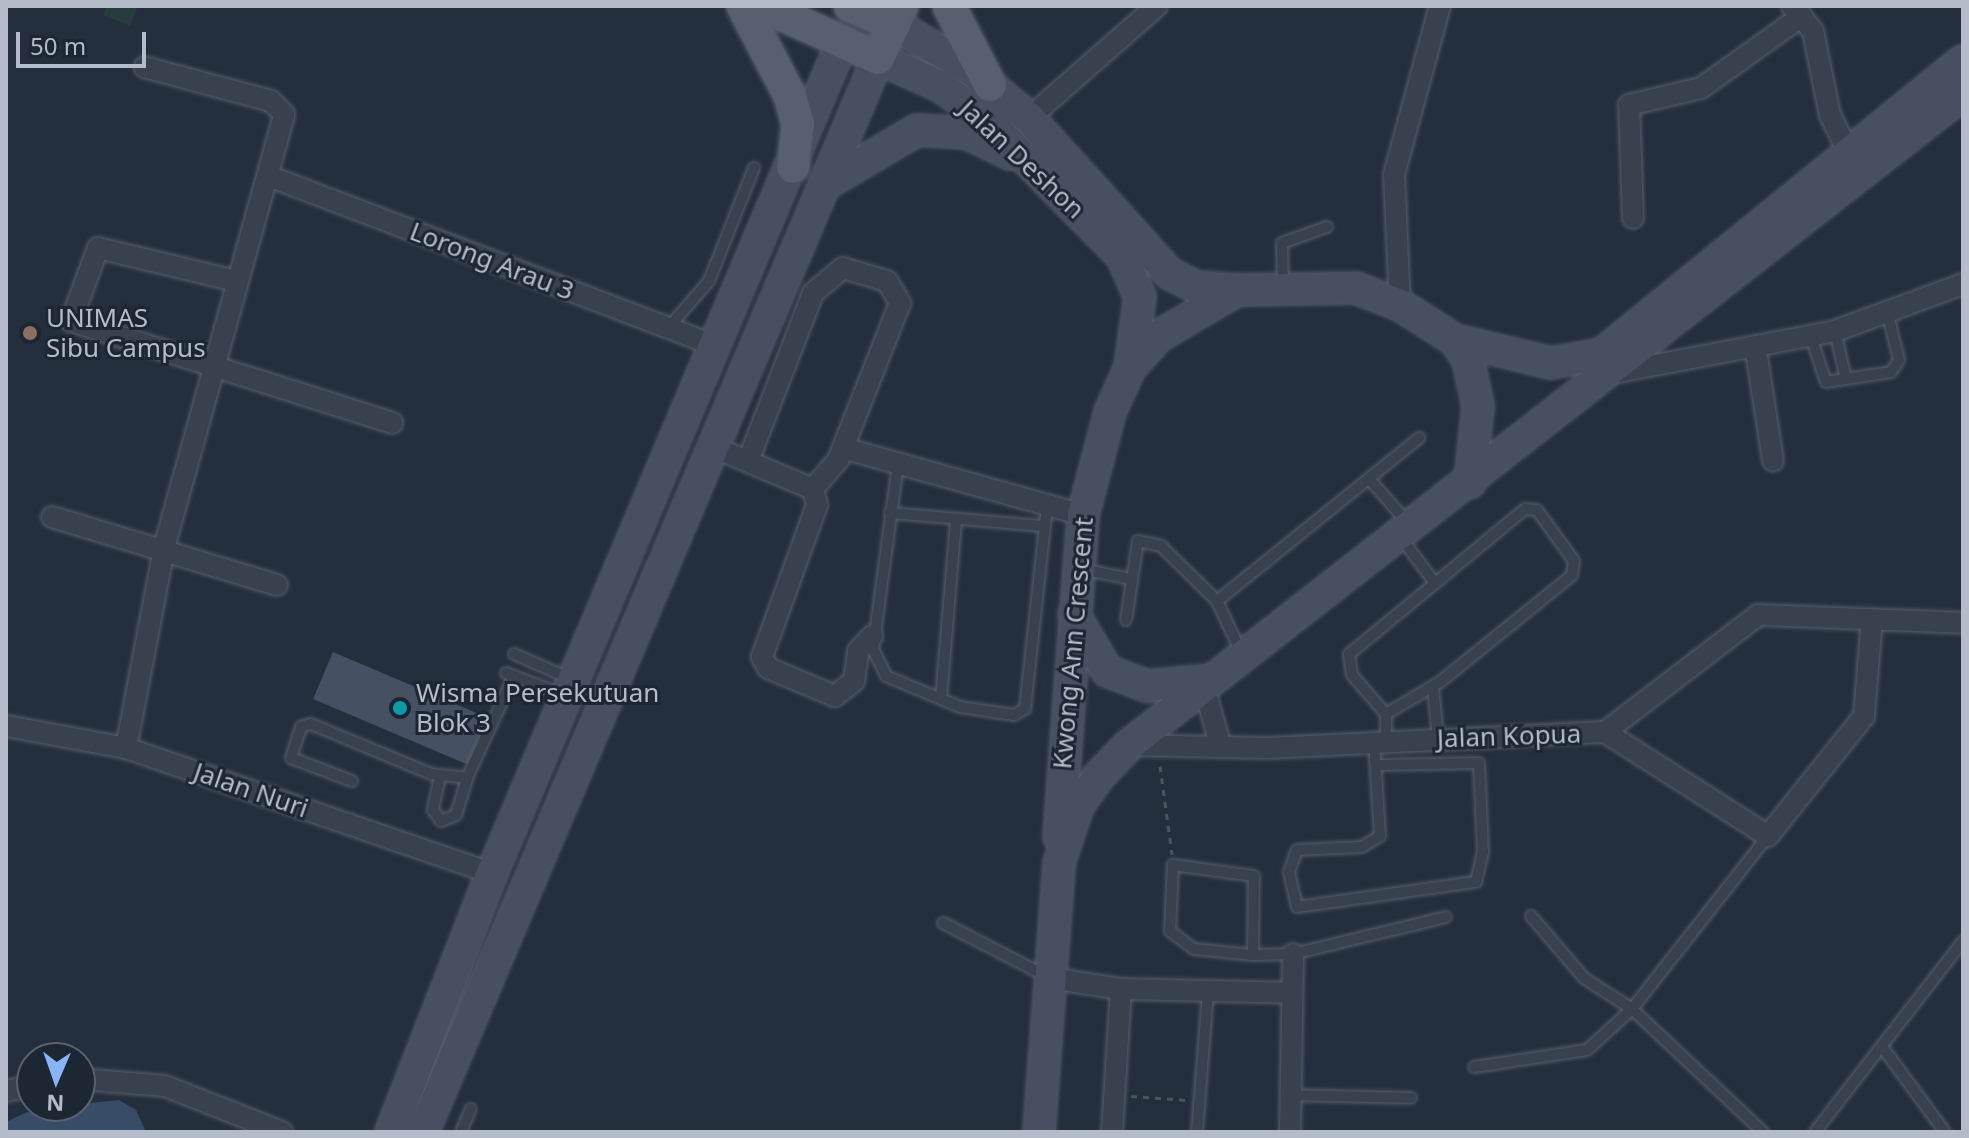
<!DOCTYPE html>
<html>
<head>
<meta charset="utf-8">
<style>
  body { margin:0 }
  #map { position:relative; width:1969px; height:1138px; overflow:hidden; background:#242f3e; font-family:"Noto Sans",sans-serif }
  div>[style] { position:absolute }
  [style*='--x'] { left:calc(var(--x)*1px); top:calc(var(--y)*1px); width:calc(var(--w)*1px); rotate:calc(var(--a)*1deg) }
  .green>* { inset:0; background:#263c3f }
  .water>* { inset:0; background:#394c67 }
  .building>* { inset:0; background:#455162; transform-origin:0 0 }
  .path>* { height:3px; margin-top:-1.5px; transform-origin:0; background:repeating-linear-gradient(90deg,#44595c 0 6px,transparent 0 12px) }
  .roads { filter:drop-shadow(0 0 2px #565f6c) drop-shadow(0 0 2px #565f6c) }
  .lane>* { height:10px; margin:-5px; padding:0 5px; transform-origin:5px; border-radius:5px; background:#38414e }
  .street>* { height:20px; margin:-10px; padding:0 10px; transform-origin:10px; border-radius:10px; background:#38414e }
  .secondary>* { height:30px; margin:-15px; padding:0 15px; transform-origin:15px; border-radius:15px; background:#465061 }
  .primary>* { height:32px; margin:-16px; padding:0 16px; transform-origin:16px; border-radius:16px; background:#56606e }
  .dots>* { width:22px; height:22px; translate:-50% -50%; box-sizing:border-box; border:4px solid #1d2633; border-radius:50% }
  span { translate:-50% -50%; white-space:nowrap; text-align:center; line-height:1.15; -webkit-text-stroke:6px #1d2633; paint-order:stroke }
  .street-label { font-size:26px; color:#b4bcc9 }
  .poi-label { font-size:26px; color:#b4bcc9 }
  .left { translate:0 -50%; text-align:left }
  .frame { position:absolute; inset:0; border:8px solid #b4bcc9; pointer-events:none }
  .north { position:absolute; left:16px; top:1042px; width:80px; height:80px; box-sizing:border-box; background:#1d2633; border:2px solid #59626f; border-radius:50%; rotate:182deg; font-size:22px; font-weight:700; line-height:32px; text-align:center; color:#b4bcc9 }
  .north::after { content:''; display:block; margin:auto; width:28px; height:36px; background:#8ab4f8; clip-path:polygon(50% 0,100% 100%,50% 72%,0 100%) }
  .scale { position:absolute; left:16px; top:32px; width:130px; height:36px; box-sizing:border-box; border:4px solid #b4bcc9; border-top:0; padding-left:10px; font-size:24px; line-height:28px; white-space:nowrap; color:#b4bcc9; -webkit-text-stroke:6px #1d2633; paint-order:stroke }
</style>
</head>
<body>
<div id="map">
  <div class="green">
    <div style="clip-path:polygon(107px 6px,138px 6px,130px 26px,103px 15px)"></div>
  </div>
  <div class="water">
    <div style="clip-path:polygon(119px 1100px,136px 1110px,146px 1132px,6px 1132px,6px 1122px,34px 1109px)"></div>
  </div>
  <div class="building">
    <div style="left:333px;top:652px;width:168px;height:51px;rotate:23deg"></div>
  </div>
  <div class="path">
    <div style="--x:1160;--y:766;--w:89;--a:82.2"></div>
    <div style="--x:1131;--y:1096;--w:57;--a:4"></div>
  </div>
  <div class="roads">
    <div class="lane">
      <div style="--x:1283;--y:285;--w:42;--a:-91.4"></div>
      <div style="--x:1282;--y:243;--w:48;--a:-19.6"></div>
      <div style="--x:669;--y:327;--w:61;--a:-49"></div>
      <div style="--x:709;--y:281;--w:122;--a:-68.3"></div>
      <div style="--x:1835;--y:331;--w:49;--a:77.1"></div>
      <div style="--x:1811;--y:337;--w:47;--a:71.6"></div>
      <div style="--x:1826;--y:382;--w:66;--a:-8.7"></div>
      <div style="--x:1891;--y:372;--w:14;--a:-56"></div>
      <div style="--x:1899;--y:360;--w:46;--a:-103.7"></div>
      <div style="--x:898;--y:464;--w:187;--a:97.7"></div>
      <div style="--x:873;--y:649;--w:30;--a:64"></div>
      <div style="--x:886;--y:676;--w:80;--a:22.7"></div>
      <div style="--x:960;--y:707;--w:55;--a:8.4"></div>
      <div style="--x:1014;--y:715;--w:13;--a:-29"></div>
      <div style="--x:1025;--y:709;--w:204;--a:-83.8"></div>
      <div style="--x:1370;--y:480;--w:57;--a:48.5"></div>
      <div style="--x:890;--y:513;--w:153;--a:4.9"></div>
      <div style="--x:1401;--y:538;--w:56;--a:52.9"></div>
      <div style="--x:1081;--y:569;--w:50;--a:11.5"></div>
      <div style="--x:1126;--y:620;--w:80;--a:-81.4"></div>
      <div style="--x:1138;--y:541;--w:24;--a:12"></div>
      <div style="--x:1161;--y:546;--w:78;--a:44.5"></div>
      <div style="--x:1241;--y:652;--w:56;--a:-115.2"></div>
      <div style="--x:1217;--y:601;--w:260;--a:-38.9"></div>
      <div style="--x:514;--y:654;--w:62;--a:23.7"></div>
      <div style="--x:506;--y:673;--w:62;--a:20.8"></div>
      <div style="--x:1433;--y:687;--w:51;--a:84.4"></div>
      <div style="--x:941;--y:699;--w:181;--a:-85.2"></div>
      <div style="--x:1386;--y:714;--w:63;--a:-30.7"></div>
      <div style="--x:1440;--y:682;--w:170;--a:-39"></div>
      <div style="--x:1572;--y:575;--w:14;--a:-82"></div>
      <div style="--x:1574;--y:561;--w:63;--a:-126"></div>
      <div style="--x:1537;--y:510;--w:12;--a:-175"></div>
      <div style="--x:1525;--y:509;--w:228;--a:140.5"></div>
      <div style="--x:1349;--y:654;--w:21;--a:82"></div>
      <div style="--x:1352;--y:675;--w:52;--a:48.9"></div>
      <div style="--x:1386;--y:714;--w:27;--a:90"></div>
      <div style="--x:1374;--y:743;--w:93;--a:86.3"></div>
      <div style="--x:1380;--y:836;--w:21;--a:149"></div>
      <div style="--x:1362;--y:847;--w:65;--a:177.4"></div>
      <div style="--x:1297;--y:850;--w:23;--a:110"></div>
      <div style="--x:1289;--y:872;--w:36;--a:77"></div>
      <div style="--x:1297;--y:907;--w:181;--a:-8"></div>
      <div style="--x:1476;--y:882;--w:31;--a:-77"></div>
      <div style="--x:1483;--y:852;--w:89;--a:-92.6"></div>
      <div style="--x:1479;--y:763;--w:99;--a:178.8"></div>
      <div style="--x:440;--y:776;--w:35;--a:102"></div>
      <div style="--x:433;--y:810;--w:14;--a:54"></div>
      <div style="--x:441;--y:821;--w:16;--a:-22"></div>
      <div style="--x:456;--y:815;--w:39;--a:-73"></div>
      <div style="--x:352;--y:781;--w:65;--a:-159.3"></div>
      <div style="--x:291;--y:758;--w:33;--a:-72"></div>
      <div style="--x:301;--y:727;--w:10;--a:-17"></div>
      <div style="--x:311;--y:724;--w:130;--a:22.6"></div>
      <div style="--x:431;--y:774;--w:36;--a:6"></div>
      <div style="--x:467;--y:778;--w:112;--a:-65.3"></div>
      <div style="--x:1531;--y:916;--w:82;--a:49.5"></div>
      <div style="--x:1584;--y:978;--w:57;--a:32.9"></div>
      <div style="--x:1632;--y:1009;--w:180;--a:43.2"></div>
      <div style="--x:943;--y:923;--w:118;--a:27.2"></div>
      <div style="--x:1253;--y:955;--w:79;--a:-89.3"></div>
      <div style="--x:1254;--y:876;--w:82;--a:-172.3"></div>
      <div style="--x:1173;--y:865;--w:66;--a:92.6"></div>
      <div style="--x:1170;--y:931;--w:30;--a:37"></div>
      <div style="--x:1194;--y:949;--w:59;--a:5.8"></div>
      <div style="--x:1253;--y:955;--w:40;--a:-1.4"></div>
      <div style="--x:1293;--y:954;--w:157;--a:-13.6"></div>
      <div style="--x:1883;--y:1048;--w:104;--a:53.6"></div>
      <div style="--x:1474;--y:1067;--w:114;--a:-8.6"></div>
      <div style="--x:1587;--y:1050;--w:61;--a:-42.3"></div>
      <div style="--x:1632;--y:1009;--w:220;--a:-51.8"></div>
      <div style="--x:1290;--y:1095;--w:121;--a:1.4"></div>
      <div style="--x:461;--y:1132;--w:25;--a:-67"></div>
      <div style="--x:1197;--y:1132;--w:141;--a:-85.5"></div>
      <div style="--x:1815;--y:1132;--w:242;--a:-52.2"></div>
    </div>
    <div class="street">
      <div style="--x:1792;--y:6;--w:33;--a:50"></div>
      <div style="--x:1813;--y:31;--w:86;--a:78.6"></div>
      <div style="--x:1830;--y:115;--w:42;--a:63.4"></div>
      <div style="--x:1029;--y:118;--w:170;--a:-41.2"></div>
      <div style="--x:271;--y:177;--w:473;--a:20.8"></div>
      <div style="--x:1633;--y:218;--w:113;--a:-92"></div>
      <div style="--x:1629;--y:105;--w:74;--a:-13.3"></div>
      <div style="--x:1701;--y:88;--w:124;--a:-35.5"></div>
      <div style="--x:236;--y:281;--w:142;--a:-166.6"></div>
      <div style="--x:98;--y:248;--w:78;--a:110.3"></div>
      <div style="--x:71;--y:321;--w:337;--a:17.6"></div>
      <div style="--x:1400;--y:305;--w:130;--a:-92.6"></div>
      <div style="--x:1394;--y:175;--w:175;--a:-74.8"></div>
      <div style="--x:1756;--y:351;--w:111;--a:81.2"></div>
      <div style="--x:1613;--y:373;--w:226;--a:-10.7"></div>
      <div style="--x:1835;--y:331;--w:136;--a:-20.2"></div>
      <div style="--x:711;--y:446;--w:111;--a:22.9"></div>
      <div style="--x:843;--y:448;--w:249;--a:15.6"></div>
      <div style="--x:748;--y:461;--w:180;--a:-68.8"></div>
      <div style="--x:813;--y:293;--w:39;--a:-40"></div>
      <div style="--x:843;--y:268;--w:46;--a:16.5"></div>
      <div style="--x:887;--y:281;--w:26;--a:59"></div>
      <div style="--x:900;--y:303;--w:169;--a:111.5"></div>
      <div style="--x:838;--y:460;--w:38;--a:131"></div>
      <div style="--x:813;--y:489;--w:16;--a:76"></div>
      <div style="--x:817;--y:505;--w:162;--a:109.9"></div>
      <div style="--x:762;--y:657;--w:13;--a:61"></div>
      <div style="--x:768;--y:668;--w:73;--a:22.7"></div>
      <div style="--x:835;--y:696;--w:24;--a:-38"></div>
      <div style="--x:854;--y:681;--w:30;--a:-82"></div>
      <div style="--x:858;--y:651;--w:21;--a:-47"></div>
      <div style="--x:52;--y:517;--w:235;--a:16.8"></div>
      <div style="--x:1204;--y:687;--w:62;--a:74.2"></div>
      <div style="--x:6;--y:726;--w:122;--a:10.4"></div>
      <div style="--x:126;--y:748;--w:387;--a:18.9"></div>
      <div style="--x:1605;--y:732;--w:193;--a:-37.4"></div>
      <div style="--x:1758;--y:615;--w:205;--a:2.2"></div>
      <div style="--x:1129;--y:745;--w:138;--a:1.2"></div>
      <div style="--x:1267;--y:748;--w:338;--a:-2.7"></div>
      <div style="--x:1605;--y:732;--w:193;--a:32.5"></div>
      <div style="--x:1768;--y:836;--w:154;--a:-51.3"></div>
      <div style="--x:1864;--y:716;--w:97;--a:-85.3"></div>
      <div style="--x:126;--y:748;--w:204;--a:-79.2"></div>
      <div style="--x:164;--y:548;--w:450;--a:-74.5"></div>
      <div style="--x:284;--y:114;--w:18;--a:-135"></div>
      <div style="--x:271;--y:101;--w:131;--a:-165"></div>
      <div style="--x:1050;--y:978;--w:72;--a:8.8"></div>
      <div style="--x:1121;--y:989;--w:171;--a:1.3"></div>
      <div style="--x:80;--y:1079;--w:85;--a:4.7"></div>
      <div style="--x:165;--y:1086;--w:126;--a:21.5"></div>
      <div style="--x:6;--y:1091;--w:26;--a:-11"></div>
      <div style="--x:1112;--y:1132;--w:143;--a:-86.4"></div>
      <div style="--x:1290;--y:1132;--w:178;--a:-89"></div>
    </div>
    <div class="secondary">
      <div style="--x:894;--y:24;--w:92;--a:30.7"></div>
      <div style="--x:973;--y:71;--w:73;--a:40"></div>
      <div style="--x:1029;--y:118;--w:210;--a:47.9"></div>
      <div style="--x:1170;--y:274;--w:30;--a:26"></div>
      <div style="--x:1197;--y:287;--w:40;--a:4.3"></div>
      <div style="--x:824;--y:185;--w:108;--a:-30.6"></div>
      <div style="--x:917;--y:130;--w:50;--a:3.4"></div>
      <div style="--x:967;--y:133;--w:48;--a:26"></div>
      <div style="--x:1455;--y:340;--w:99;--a:13.5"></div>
      <div style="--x:1551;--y:363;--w:52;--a:-10"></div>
      <div style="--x:1602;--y:354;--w:465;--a:-39.1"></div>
      <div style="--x:1074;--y:614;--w:66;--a:59.9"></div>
      <div style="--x:1107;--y:671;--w:43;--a:20.6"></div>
      <div style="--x:1147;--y:686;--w:63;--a:-5.4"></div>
      <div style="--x:1059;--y:837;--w:323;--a:-85.7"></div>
      <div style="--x:1083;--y:515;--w:106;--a:-75.3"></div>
      <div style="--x:1110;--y:412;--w:48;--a:-65.6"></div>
      <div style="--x:1130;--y:368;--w:43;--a:-47.8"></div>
      <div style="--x:1159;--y:336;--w:91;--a:-30.5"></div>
      <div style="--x:1237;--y:290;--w:119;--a:-1"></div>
      <div style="--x:1356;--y:288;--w:47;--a:21.1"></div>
      <div style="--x:1400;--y:305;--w:65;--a:32.5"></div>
      <div style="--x:1455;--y:340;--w:24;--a:57"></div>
      <div style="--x:1468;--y:360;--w:47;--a:77.7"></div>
      <div style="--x:1478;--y:406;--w:77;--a:95.9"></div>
      <div style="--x:391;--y:1132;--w:278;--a:-68.7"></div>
      <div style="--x:492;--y:873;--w:901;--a:-67.14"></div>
      <div style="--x:423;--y:1132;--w:1166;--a:-67.04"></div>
      <div style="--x:878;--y:58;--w:70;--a:24.4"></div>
      <div style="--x:942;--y:87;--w:53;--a:35.8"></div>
      <div style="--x:985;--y:118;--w:194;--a:45.2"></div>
      <div style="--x:1122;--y:256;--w:45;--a:66.3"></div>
      <div style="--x:1140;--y:297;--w:72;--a:98"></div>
      <div style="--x:1039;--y:1132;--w:270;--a:-85.7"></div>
      <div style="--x:1059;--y:863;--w:60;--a:-71.6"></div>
      <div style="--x:1078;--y:806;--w:38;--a:-55"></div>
      <div style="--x:1100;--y:775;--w:42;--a:-46"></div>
      <div style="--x:1129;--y:745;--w:1058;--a:-37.97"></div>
    </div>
    <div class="primary">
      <div style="--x:743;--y:6;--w:102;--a:62.4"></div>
      <div style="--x:790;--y:96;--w:29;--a:74"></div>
      <div style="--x:798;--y:124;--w:43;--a:96.6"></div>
      <div style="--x:763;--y:6;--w:126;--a:24.3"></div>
      <div style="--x:878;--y:58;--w:57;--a:-65.2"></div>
      <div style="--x:850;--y:6;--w:48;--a:22.2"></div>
      <div style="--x:949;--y:6;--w:89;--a:62.6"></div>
    </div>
  </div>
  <div class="dots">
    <div style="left:30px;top:333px;background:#8d6e63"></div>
    <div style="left:400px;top:708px;background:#0f9aa8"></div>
  </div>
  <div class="street-label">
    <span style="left:1022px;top:159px;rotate:43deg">Jalan Deshon</span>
    <span style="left:492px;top:261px;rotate:21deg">Lorong Arau 3</span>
    <span style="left:1073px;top:643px;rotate:-85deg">Kwong Ann Crescent</span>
    <span style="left:1509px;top:736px;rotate:-2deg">Jalan Kopua</span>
    <span style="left:251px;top:790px;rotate:19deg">Jalan Nuri</span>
  </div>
  <div class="poi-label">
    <span class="left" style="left:46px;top:333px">UNIMAS<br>Sibu Campus</span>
    <span class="left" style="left:416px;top:708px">Wisma Persekutuan<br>Blok 3</span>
  </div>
  <div class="frame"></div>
  <div class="north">N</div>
  <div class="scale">50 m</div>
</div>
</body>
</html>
